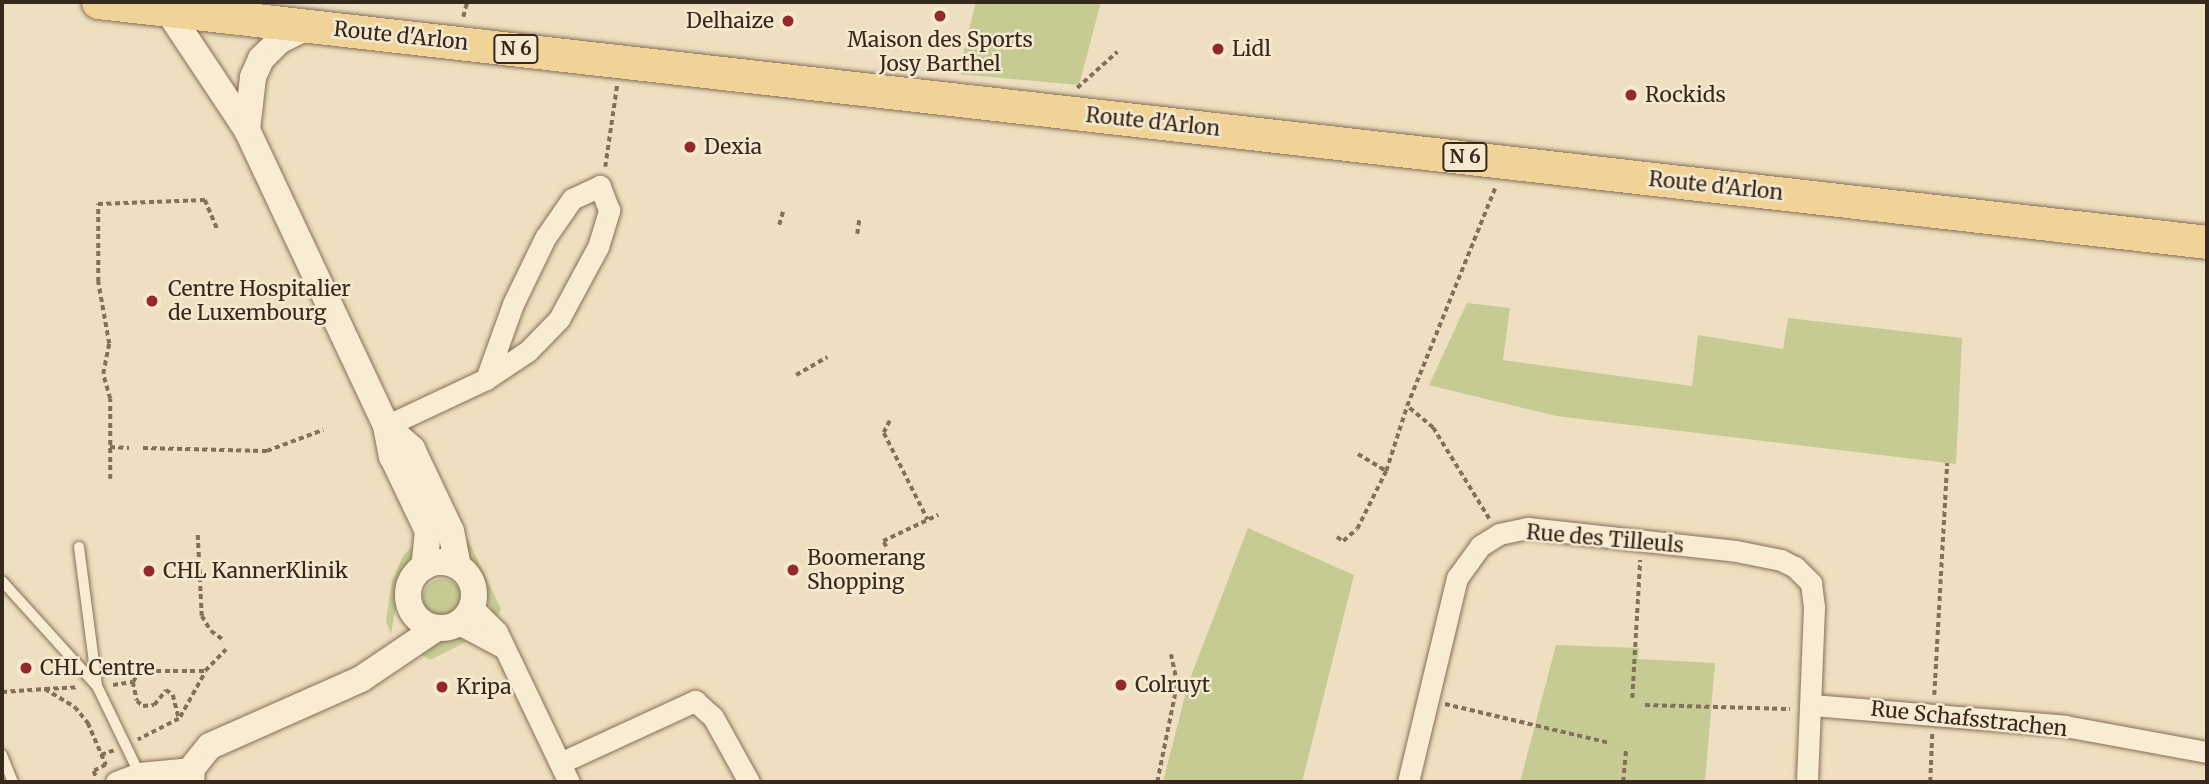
<!DOCTYPE html>
<html>
<head>
<meta charset="utf-8">
<style>
  body { margin:0 }
  #map { position:relative; width:2209px; height:784px; overflow:hidden; background:#eddfbf; font-family:Merriweather,serif }
  div>[style] { position:absolute }
  [style*='--x'] { left:calc(var(--x)*1px); top:calc(var(--y)*1px); width:calc(var(--w)*1px); rotate:calc(var(--a)*1deg) }
  .green>* { inset:0; background:#c6cb94 }
  .round { border-radius:50% }
  .path>* { height:3.5px; margin-top:-1.75px; transform-origin:0; background:repeating-linear-gradient(90deg,#866f58 0 5px,transparent 0 8.5px) }
  .roads { filter:drop-shadow(0 0 2px #866f58) drop-shadow(0 0 2px #866f58) }
  .service>* { height:10px; margin:-5px; padding:0 5px; transform-origin:5px; border-radius:5px; background:#f8ecd2 }
  .minor>* { height:21px; margin:-10.5px; padding:0 10.5px; transform-origin:10.5px; border-radius:10.5px; background:#f8ecd2 }
  .tertiary>* { height:26px; margin:-13px; padding:0 13px; transform-origin:13px; border-radius:13px; background:#f8ecd2 }
  .tertiary>.ring { margin:-13px; padding:0; box-sizing:content-box; background:none; border:26px solid #f8ecd2; border-radius:50% }
  .primary>* { height:33px; margin:-16.5px; padding:0 16.5px; transform-origin:16.5px; border-radius:16.5px; background:#f1d397 }
  .dots>* { width:19px; height:19px; translate:-50% -50%; box-sizing:border-box; border:4px solid #f5e9cf; border-radius:50% }
  span { translate:-50% -50%; white-space:nowrap; text-align:center; line-height:1.15; -webkit-text-stroke:5px #f5e9cf; paint-order:stroke }
  .shield-label span { padding:2px 5px; background:#f5e9cf; border:2px solid; border-radius:5px; -webkit-text-stroke-width:0 }
  .shield-label { font-size:19px; color:#35281c; font-weight:700 }
  .poi-label { font-size:21px; color:#35281c }
  .right { translate:-100% -50%; text-align:right }
  .left { translate:0 -50%; text-align:left }
  .street-label { font-size:21px; color:#35281c }
  .frame { position:absolute; inset:0; border:4px solid #35281c; pointer-events:none }
</style>
</head>
<body>
<div id="map">
  <div class="green">
    <div style="clip-path:polygon(976px 2px,1101px 2px,1079px 85px,958px 74px)"></div>
    <div style="clip-path:polygon(1467px 303px,1510px 308px,1503px 360px,1692px 386px,1698px 335px,1783px 349px,1788px 318px,1962px 338px,1956px 464px,1556px 416px,1429px 385px)"></div>
    <div style="clip-path:polygon(1248px 528px,1354px 575px,1302px 782px,1163px 782px,1188px 684px)"></div>
    <div style="clip-path:polygon(460px 538px,468px 540px,501px 609px,496px 620px)"></div>
    <div style="clip-path:polygon(419px 539px,400px 583px,391px 634px,386px 621px,392px 581px,403px 556px)"></div>
    <div class="round" style="left:423px;top:579px;width:38px;height:38px"></div>
    <div style="clip-path:polygon(458px 638px,468px 641px,430px 660px,417px 652px,435px 641px)"></div>
    <div style="clip-path:polygon(1556px 645px,1639px 648px,1638px 659px,1715px 663px,1705px 782px,1520px 782px)"></div>
  </div>
  <div class="path">
    <div style="--x:463;--y:17;--w:16;--a:-75"></div>
    <div style="--x:1077;--y:88;--w:54;--a:-42"></div>
    <div style="--x:605;--y:167;--w:83;--a:-81.7"></div>
    <div style="--x:779;--y:225;--w:15;--a:-74"></div>
    <div style="--x:857;--y:234;--w:14;--a:-82"></div>
    <div style="--x:796;--y:375;--w:36;--a:-30"></div>
    <div style="--x:890;--y:421;--w:13;--a:117"></div>
    <div style="--x:884;--y:433;--w:97;--a:63.2"></div>
    <div style="--x:110;--y:447;--w:19;--a:3"></div>
    <div style="--x:143;--y:448;--w:124;--a:1.4"></div>
    <div style="--x:267;--y:451;--w:60;--a:-20.6"></div>
    <div style="--x:1358;--y:454;--w:33;--a:31"></div>
    <div style="--x:110;--y:479;--w:80;--a:-90"></div>
    <div style="--x:110;--y:399;--w:26;--a:-106"></div>
    <div style="--x:103;--y:374;--w:31;--a:-79"></div>
    <div style="--x:109;--y:344;--w:63;--a:-100.1"></div>
    <div style="--x:98;--y:282;--w:78;--a:-90"></div>
    <div style="--x:98;--y:204;--w:107;--a:-2.1"></div>
    <div style="--x:205;--y:200;--w:33;--a:67"></div>
    <div style="--x:1489;--y:519;--w:107;--a:-121.6"></div>
    <div style="--x:1433;--y:428;--w:34;--a:-140"></div>
    <div style="--x:1407;--y:406;--w:237;--a:-68"></div>
    <div style="--x:198;--y:535;--w:81;--a:87.2"></div>
    <div style="--x:202;--y:616;--w:17;--a:59"></div>
    <div style="--x:211;--y:631;--w:17;--a:36"></div>
    <div style="--x:1337;--y:537;--w:7;--a:34"></div>
    <div style="--x:1343;--y:541;--w:18;--a:-41"></div>
    <div style="--x:1357;--y:529;--w:65;--a:-63.4"></div>
    <div style="--x:1386;--y:471;--w:68;--a:-72.1"></div>
    <div style="--x:886;--y:547;--w:7;--a:-117"></div>
    <div style="--x:883;--y:541;--w:61;--a:-25.3"></div>
    <div style="--x:133;--y:682;--w:19;--a:78"></div>
    <div style="--x:137;--y:701;--w:8;--a:40"></div>
    <div style="--x:143;--y:706;--w:11;--a:-5"></div>
    <div style="--x:154;--y:705;--w:19;--a:-51"></div>
    <div style="--x:166;--y:690;--w:9;--a:36"></div>
    <div style="--x:173;--y:695;--w:25;--a:76"></div>
    <div style="--x:179;--y:719;--w:46;--a:152.9"></div>
    <div style="--x:113;--y:685;--w:20;--a:-9"></div>
    <div style="--x:133;--y:682;--w:13;--a:-61"></div>
    <div style="--x:139;--y:671;--w:66;--a:0"></div>
    <div style="--x:205;--y:671;--w:30;--a:-46"></div>
    <div style="--x:45;--y:689;--w:33;--a:-3"></div>
    <div style="--x:2;--y:692;--w:43;--a:-4"></div>
    <div style="--x:45;--y:689;--w:35;--a:31"></div>
    <div style="--x:75;--y:707;--w:21;--a:51"></div>
    <div style="--x:88;--y:723;--w:46;--a:66.8"></div>
    <div style="--x:106;--y:765;--w:13;--a:153"></div>
    <div style="--x:94;--y:771;--w:6;--a:72"></div>
    <div style="--x:1934;--y:695;--w:232;--a:-86.8"></div>
    <div style="--x:1632;--y:698;--w:138;--a:-86.7"></div>
    <div style="--x:1445;--y:704;--w:170;--a:13.3"></div>
    <div style="--x:1645;--y:705;--w:145;--a:1.6"></div>
    <div style="--x:180;--y:717;--w:51;--a:-60.9"></div>
    <div style="--x:101;--y:755;--w:15;--a:-20"></div>
    <div style="--x:1157;--y:782;--w:100;--a:-78.5"></div>
    <div style="--x:1177;--y:684;--w:30;--a:-102"></div>
    <div style="--x:1623;--y:782;--w:33;--a:-85"></div>
    <div style="--x:1930;--y:782;--w:48;--a:-87.6"></div>
  </div>
  <div class="roads">
    <div class="service">
      <div style="--x:79;--y:547;--w:140;--a:82.6"></div>
      <div style="--x:2;--y:581;--w:142;--a:47.9"></div>
      <div style="--x:97;--y:686;--w:97;--a:64.2"></div>
      <div style="--x:2;--y:755;--w:29;--a:68"></div>
    </div>
    <div class="minor">
      <div style="--x:386;--y:426;--w:110;--a:-25.2"></div>
      <div style="--x:486;--y:379;--w:50;--a:-33.7"></div>
      <div style="--x:528;--y:351;--w:45;--a:-45.9"></div>
      <div style="--x:559;--y:319;--w:82;--a:-61.6"></div>
      <div style="--x:598;--y:247;--w:39;--a:-73"></div>
      <div style="--x:609;--y:210;--w:26;--a:-111"></div>
      <div style="--x:600;--y:186;--w:31;--a:155"></div>
      <div style="--x:572;--y:199;--w:47;--a:124.7"></div>
      <div style="--x:545;--y:238;--w:73;--a:115.9"></div>
      <div style="--x:513;--y:304;--w:80;--a:109.8"></div>
      <div style="--x:473;--y:608;--w:34;--a:45"></div>
      <div style="--x:497;--y:632;--w:166;--a:64.4"></div>
      <div style="--x:459;--y:624;--w:51;--a:28.1"></div>
      <div style="--x:1812;--y:705;--w:254;--a:4.7"></div>
      <div style="--x:2065;--y:726;--w:144;--a:10.4"></div>
      <div style="--x:560;--y:763;--w:149;--a:-24.7"></div>
      <div style="--x:695;--y:701;--w:24;--a:42"></div>
      <div style="--x:713;--y:717;--w:74;--a:61"></div>
      <div style="--x:116;--y:782;--w:25;--a:-21"></div>
      <div style="--x:139;--y:773;--w:53;--a:-5.4"></div>
      <div style="--x:1408;--y:782;--w:210;--a:-76.5"></div>
      <div style="--x:1457;--y:578;--w:39;--a:-54"></div>
      <div style="--x:1480;--y:546;--w:22;--a:-32"></div>
      <div style="--x:1499;--y:534;--w:30;--a:-12"></div>
      <div style="--x:1528;--y:528;--w:209;--a:6.3"></div>
      <div style="--x:1736;--y:551;--w:46;--a:11.3"></div>
      <div style="--x:1781;--y:560;--w:16;--a:27"></div>
      <div style="--x:1795;--y:567;--w:23;--a:45"></div>
      <div style="--x:1811;--y:583;--w:24;--a:83"></div>
      <div style="--x:1814;--y:607;--w:175;--a:92.3"></div>
    </div>
    <div class="tertiary">
      <div style="--x:162;--y:2;--w:154;--a:56.4"></div>
      <div style="--x:247;--y:130;--w:327;--a:64.8"></div>
      <div style="--x:386;--y:426;--w:31;--a:79"></div>
      <div style="--x:392;--y:456;--w:83;--a:64.4"></div>
      <div style="--x:428;--y:531;--w:36;--a:96"></div>
      <div style="--x:247;--y:130;--w:53;--a:-83.5"></div>
      <div style="--x:253;--y:77;--w:20;--a:-66"></div>
      <div style="--x:261;--y:59;--w:25;--a:-45"></div>
      <div style="--x:279;--y:41;--w:34;--a:-27"></div>
      <div style="--x:386;--y:426;--w:35;--a:41"></div>
      <div style="--x:412;--y:449;--w:91;--a:64.6"></div>
      <div style="--x:451;--y:531;--w:36;--a:79"></div>
      <div class="ring" style="left:408px;top:562px;width:40px;height:40px"></div>
      <div style="--x:191;--y:782;--w:14;--a:-86"></div>
      <div style="--x:192;--y:768;--w:28;--a:-51"></div>
      <div style="--x:210;--y:746;--w:165;--a:-23.9"></div>
      <div style="--x:361;--y:679;--w:89;--a:-34"></div>
    </div>
    <div class="primary">
      <div style="--x:98;--y:2;--w:2123;--a:6.49"></div>
    </div>
  </div>
  <div class="dots">
    <div style="left:940px;top:16px;background:#94282b"></div>
    <div style="left:788px;top:21px;background:#94282b"></div>
    <div style="left:1218px;top:49px;background:#94282b"></div>
    <div style="left:1631px;top:95px;background:#94282b"></div>
    <div style="left:690px;top:147px;background:#94282b"></div>
    <div style="left:152px;top:301px;background:#94282b"></div>
    <div style="left:793px;top:570px;background:#94282b"></div>
    <div style="left:149px;top:571px;background:#94282b"></div>
    <div style="left:26px;top:668px;background:#94282b"></div>
    <div style="left:1121px;top:685px;background:#94282b"></div>
    <div style="left:442px;top:687px;background:#94282b"></div>
  </div>
  <div class="shield-label">
    <span style="left:516px;top:49px">N 6</span>
    <span style="left:1465px;top:157px">N 6</span>
  </div>
  <div class="poi-label">
    <span class="right" style="left:774px;top:21px">Delhaize</span>
    <span style="left:940px;top:52px">Maison des Sports<br>Josy Barthel</span>
    <span class="left" style="left:1232px;top:49px">Lidl</span>
    <span class="left" style="left:1645px;top:95px">Rockids</span>
    <span class="left" style="left:704px;top:147px">Dexia</span>
    <span class="left" style="left:168px;top:301px">Centre Hospitalier<br>de Luxembourg</span>
    <span class="left" style="left:807px;top:570px">Boomerang<br>Shopping</span>
    <span class="left" style="left:163px;top:571px">CHL KannerKlinik</span>
    <span class="left" style="left:40px;top:668px">CHL Centre</span>
    <span class="left" style="left:1135px;top:685px">Colruyt</span>
    <span class="left" style="left:456px;top:687px">Kripa</span>
  </div>
  <div class="street-label">
    <span style="left:401px;top:36px;rotate:6deg">Route d'Arlon</span>
    <span style="left:1153px;top:122px;rotate:6deg">Route d'Arlon</span>
    <span style="left:1716px;top:186px;rotate:6deg">Route d'Arlon</span>
    <span style="left:1605px;top:539px;rotate:5deg">Rue des Tilleuls</span>
    <span style="left:1969px;top:719px;rotate:6deg">Rue Schafsstrachen</span>
  </div>
  <div class="frame"></div>
</div>
</body>
</html>
